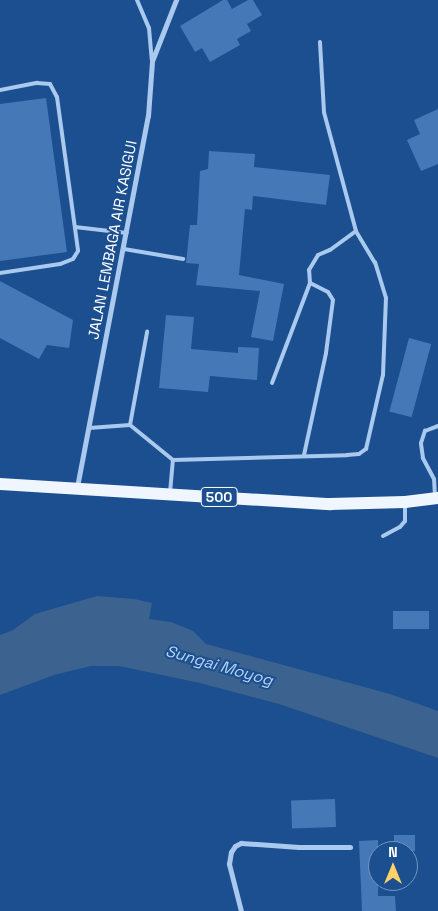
<!DOCTYPE html>
<html>
<head>
<meta charset="utf-8">
<style>
  body { margin:0 }
  #map { position:relative; width:438px; height:911px; overflow:hidden; background:#1b4f8f; font-family:"Space Grotesk",sans-serif }
  div>[style] { position:absolute }
  [style*='--x'] { left:calc(var(--x)*1px); top:calc(var(--y)*1px); width:calc(var(--w)*1px); rotate:calc(var(--a)*1deg) }
  .water>* { inset:0; background:#3c6290 }
  .building>* { inset:0; background:#4478b7; transform-origin:0 0 }
  .lane>* { height:4px; margin:-2px; padding:0 2px; transform-origin:2px; border-radius:2px; background:#a9c9ee }
  .street>* { height:5px; margin:-2.5px; padding:0 2.5px; transform-origin:2.5px; border-radius:2.5px; background:#a9c9ee }
  .primary>* { height:12px; margin:-6px; padding:0 6px; transform-origin:6px; border-radius:6px; background:#f0f6ff }
  span { translate:-50% -50%; white-space:nowrap; text-align:center; line-height:1.15; -webkit-text-stroke:4px #1b4f8f; paint-order:stroke }
  .shield-label span { padding:1px 4px; background:#1b4f8f; border:1px solid; border-radius:4px; -webkit-text-stroke-width:0 }
  .shield-label { font-size:14px; color:#fff; font-weight:700 }
  .street-label { font-size:15px; color:#fff }
  .water-label { font-size:16px; color:#b5d3f5; font-style:italic }
  .north { position:absolute; left:368px; top:841px; width:50px; height:50px; box-sizing:border-box; background:#1b4f8f; border:1px solid #7695bc; border-radius:50%; rotate:0deg; font-size:14px; font-weight:700; line-height:20px; text-align:center; color:#fff }
  .north::after { content:''; display:block; margin:auto; width:18px; height:22px; background:#ffd166; clip-path:polygon(50% 0,100% 100%,50% 72%,0 100%) }
</style>
</head>
<body>
<div id="map">
  <div class="water">
    <div style="clip-path:polygon(97px 596px,134px 599px,152px 603px,149px 619px,171px 622px,193px 631px,206px 644px,390px 694px,438px 711px,438px 758px,279px 704px,200px 683px,119px 666px,91px 666px,54px 675px,0 695px,0 635px,13px 630px,35px 614px)"></div>
  </div>
  <div class="building">
    <div style="clip-path:polygon(223px 0,227px 0,232px 9px,248px 0,253px 0,262px 15px,247px 24px,251px 31px,237px 39px,240px 45px,210px 62px,202px 48px,195px 52px,180px 26px)"></div>
    <div style="clip-path:polygon(46px 98px,67px 252px,0 261px,0 104px)"></div>
    <div style="clip-path:polygon(438px 109px,438px 164px,421px 171px,407px 140px,420px 134px,414px 120px)"></div>
    <div style="clip-path:polygon(209px 151px,255px 154px,254px 167px,330px 175px,326px 205px,253px 196px,252px 210px,245px 209px,239px 275px,284px 284px,273px 341px,251px 337px,260px 291px,196px 285px,199px 264px,186px 263px,190px 225px,197px 225px,200px 171px,208px 169px)"></div>
    <div style="clip-path:polygon(0 281px,73px 320px,69px 348px,47px 345px,39px 359px,0 338px)"></div>
    <div style="clip-path:polygon(166px 315px,194px 317px,191px 349px,238px 353px,238px 347px,259px 348px,257px 380px,210px 376px,208px 392px,159px 388px)"></div>
    <div style="left:409px;top:338px;width:23px;height:76px;rotate:15deg"></div>
    <div style="left:393px;top:611px;width:36px;height:18px"></div>
    <div style="left:335px;top:799px;width:28px;height:44px;rotate:88deg"></div>
    <div style="left:394px;top:835px;width:21px;height:16px"></div>
    <div style="clip-path:polygon(378px 840px,378px 896px,395px 896px,396px 911px,362px 911px,359px 841px)"></div>
  </div>
  <div class="lane">
    <div style="--x:137;--y:0;--w:30;--a:67"></div>
    <div style="--x:149;--y:28;--w:32;--a:85"></div>
    <div style="--x:0;--y:90;--w:38;--a:-11"></div>
    <div style="--x:37;--y:83;--w:13;--a:4"></div>
    <div style="--x:50;--y:84;--w:15;--a:62"></div>
    <div style="--x:57;--y:97;--w:155;--a:82.2"></div>
    <div style="--x:78;--y:251;--w:9;--a:122"></div>
    <div style="--x:73;--y:259;--w:14;--a:159"></div>
    <div style="--x:60;--y:264;--w:61;--a:171.5"></div>
    <div style="--x:75;--y:227;--w:52;--a:6.6"></div>
    <div style="--x:124;--y:249;--w:60;--a:9.6"></div>
    <div style="--x:272;--y:383;--w:107;--a:-69.2"></div>
    <div style="--x:130;--y:425;--w:95;--a:-79.6"></div>
    <div style="--x:89;--y:428;--w:41;--a:-4.2"></div>
    <div style="--x:130;--y:425;--w:55;--a:39.1"></div>
    <div style="--x:173;--y:460;--w:174;--a:-1.6"></div>
    <div style="--x:347;--y:455;--w:12;--a:-5"></div>
    <div style="--x:359;--y:454;--w:9;--a:-36"></div>
    <div style="--x:366;--y:449;--w:76;--a:-77.1"></div>
    <div style="--x:383;--y:375;--w:77;--a:-87.8"></div>
    <div style="--x:386;--y:298;--w:37;--a:-107"></div>
    <div style="--x:375;--y:263;--w:37;--a:-121"></div>
    <div style="--x:304;--y:455;--w:104;--a:-77.8"></div>
    <div style="--x:326;--y:353;--w:53;--a:-82.5"></div>
    <div style="--x:333;--y:300;--w:9;--a:-122"></div>
    <div style="--x:328;--y:292;--w:20;--a:-153"></div>
    <div style="--x:310;--y:283;--w:13;--a:-94"></div>
    <div style="--x:309;--y:270;--w:17;--a:-59"></div>
    <div style="--x:318;--y:255;--w:13;--a:-23"></div>
    <div style="--x:330;--y:250;--w:32;--a:-36"></div>
    <div style="--x:356;--y:231;--w:123;--a:-105.1"></div>
    <div style="--x:324;--y:112;--w:70;--a:-93.3"></div>
    <div style="--x:170;--y:493;--w:33;--a:-85"></div>
    <div style="--x:435;--y:497;--w:18;--a:-93"></div>
    <div style="--x:434;--y:479;--w:24;--a:-118"></div>
    <div style="--x:423;--y:458;--w:15;--a:-98"></div>
    <div style="--x:421;--y:443;--w:13;--a:-72"></div>
    <div style="--x:425;--y:431;--w:14;--a:-21"></div>
    <div style="--x:383;--y:536;--w:19;--a:-28"></div>
    <div style="--x:400;--y:527;--w:8;--a:-50"></div>
    <div style="--x:405;--y:521;--w:16;--a:-90"></div>
  </div>
  <div class="street">
    <div style="--x:77;--y:487;--w:378;--a:-79.2"></div>
    <div style="--x:148;--y:116;--w:55;--a:-85.8"></div>
    <div style="--x:152;--y:61;--w:66;--a:-68.5"></div>
    <div style="--x:241;--y:911;--w:49;--a:-104.3"></div>
    <div style="--x:229;--y:864;--w:12;--a:-81"></div>
    <div style="--x:231;--y:852;--w:7;--a:-56"></div>
    <div style="--x:235;--y:846;--w:7;--a:-27"></div>
    <div style="--x:241;--y:843;--w:58;--a:3.9"></div>
    <div style="--x:299;--y:847;--w:51;--a:0"></div>
  </div>
  <div class="primary">
    <div style="--x:0;--y:484;--w:331;--a:3.5"></div>
    <div style="--x:330;--y:504;--w:75;--a:-1.5"></div>
    <div style="--x:405;--y:502;--w:33;--a:-7"></div>
  </div>
  <div class="shield-label">
    <span style="left:219px;top:497px">500</span>
  </div>
  <div class="street-label">
    <span style="left:112px;top:240px;rotate:-79deg">JALAN LEMBAGA AIR KASIGUI</span>
  </div>
  <div class="water-label">
    <span style="left:219px;top:666px;rotate:16deg">Sungai Moyog</span>
  </div>
  <div class="north">N</div>
</div>
</body>
</html>
